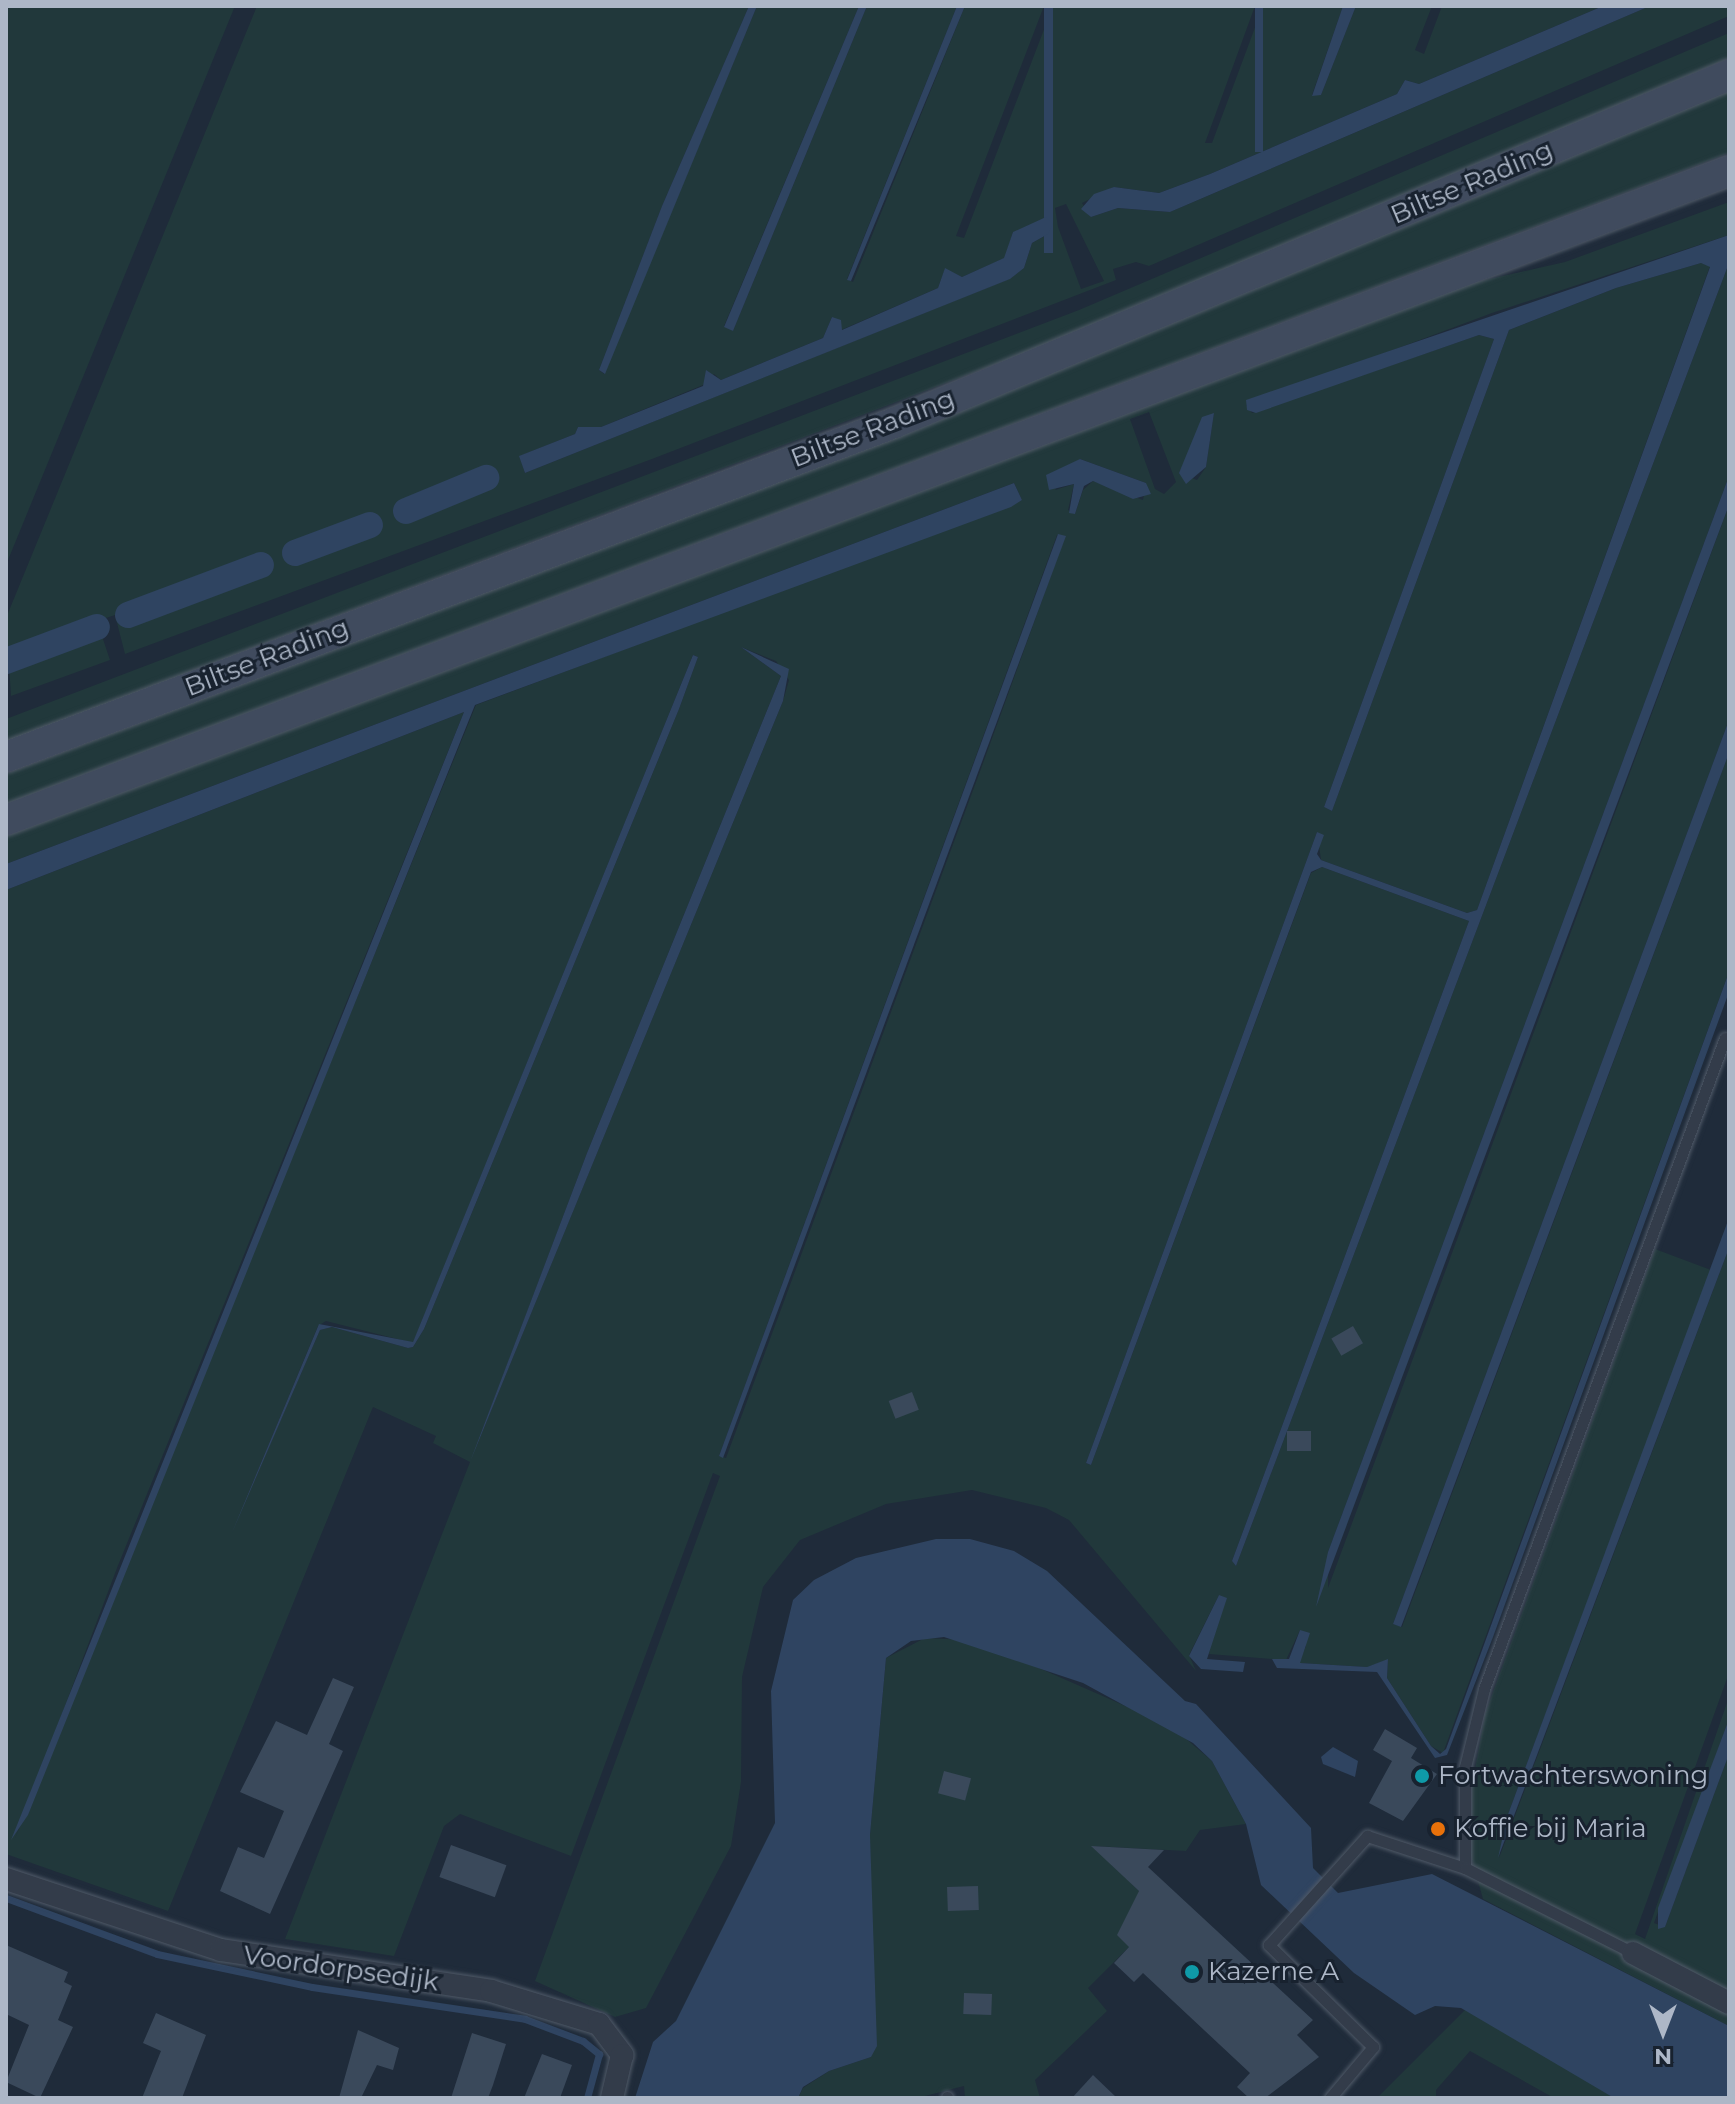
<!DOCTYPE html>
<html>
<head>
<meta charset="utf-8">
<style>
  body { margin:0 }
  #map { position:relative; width:1735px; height:2104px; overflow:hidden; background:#1f2b3a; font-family:Montserrat,sans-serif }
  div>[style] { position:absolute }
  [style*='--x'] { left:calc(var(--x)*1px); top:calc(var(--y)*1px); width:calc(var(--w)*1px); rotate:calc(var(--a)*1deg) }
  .green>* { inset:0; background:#21383b }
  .water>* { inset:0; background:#2f4461; transform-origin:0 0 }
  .stream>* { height:7px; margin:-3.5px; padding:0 3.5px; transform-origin:3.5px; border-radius:3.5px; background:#2f4461 }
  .canal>* { height:26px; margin:-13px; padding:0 13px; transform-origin:13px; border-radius:13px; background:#2f4461 }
  .building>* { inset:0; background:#3a495b; transform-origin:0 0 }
  .roads { filter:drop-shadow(0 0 2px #505a68) drop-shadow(0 0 2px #505a68) }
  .service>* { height:11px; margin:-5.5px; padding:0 5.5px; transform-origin:5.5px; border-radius:5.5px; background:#333c4a }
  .minor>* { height:22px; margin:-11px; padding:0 11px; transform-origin:11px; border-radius:11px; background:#333c4a }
  .secondary>* { height:30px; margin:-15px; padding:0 15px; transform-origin:15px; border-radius:15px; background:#404b5e }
  .dots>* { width:22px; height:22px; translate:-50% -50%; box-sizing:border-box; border:4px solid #18222f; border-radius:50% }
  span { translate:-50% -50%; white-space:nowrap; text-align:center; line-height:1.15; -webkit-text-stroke:6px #18222f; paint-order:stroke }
  .street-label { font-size:26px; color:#adb7c7 }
  .poi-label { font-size:26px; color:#adb7c7 }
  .left { translate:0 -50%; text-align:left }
  .frame { position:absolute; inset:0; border:8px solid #adb7c7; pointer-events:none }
  .north { position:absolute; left:1623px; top:1992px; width:80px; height:80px; -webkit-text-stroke:6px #18222f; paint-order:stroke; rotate:180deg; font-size:22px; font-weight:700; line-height:32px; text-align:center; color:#adb7c7 }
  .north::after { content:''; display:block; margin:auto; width:28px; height:36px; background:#adb7c7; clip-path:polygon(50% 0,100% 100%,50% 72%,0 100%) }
</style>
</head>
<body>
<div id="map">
  <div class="green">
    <div style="clip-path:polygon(6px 6px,235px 6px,6px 565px)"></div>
    <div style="clip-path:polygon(evenodd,257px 6px,749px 6px,662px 206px,599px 370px,604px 374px,757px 6px,859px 6px,724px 326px,733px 331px,867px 6px,957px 6px,847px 279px,853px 282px,965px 6px,1044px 6px,956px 236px,964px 238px,1053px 6px,1255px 6px,1205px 143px,1212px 143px,1263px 6px,1343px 6px,1312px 95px,1321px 95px,1356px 6px,1432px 6px,1415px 50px,1424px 54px,1442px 6px,1603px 6px,1419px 84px,1405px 80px,1397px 94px,1210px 174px,1159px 193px,1114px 187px,1082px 203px,1091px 217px,1118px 208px,1170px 212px,1650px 6px,1729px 6px,1729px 16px,1149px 266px,1136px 262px,1113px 269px,1116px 280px,652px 459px,125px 654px,115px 615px,97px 621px,110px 660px,11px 696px,6px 618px,257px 6px,1066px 204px,1104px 281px,1081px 289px,1058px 227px,1055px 208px,1066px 204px,257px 6px,1013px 232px,1048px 234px,1032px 243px,1024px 268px,1009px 279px,525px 473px,520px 456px,575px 434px,578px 427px,601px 427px,703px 385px,714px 374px,721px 380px,823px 338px,832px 317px,841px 330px,938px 288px,945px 269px,962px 277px,1005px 258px,1013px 232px)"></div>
    <div style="clip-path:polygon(1729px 33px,1729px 58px,1085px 330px,6px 742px,6px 719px,1079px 310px)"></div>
    <div style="clip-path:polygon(1729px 91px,1729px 153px,6px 804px,6px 774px,955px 413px)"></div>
    <div style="clip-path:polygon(evenodd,1729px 202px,1729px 235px,1492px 313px,1246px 405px,1252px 413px,1479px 335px,1494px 339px,1324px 807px,1332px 811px,1509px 330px,1616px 288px,1701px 263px,1710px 266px,1477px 910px,1467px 913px,1321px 860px,1317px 832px,1086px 1463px,1091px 1465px,1311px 873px,1322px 867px,1469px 921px,1232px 1561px,1236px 1566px,1729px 263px,1729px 476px,1328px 1552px,1328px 1588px,1729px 505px,1729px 720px,1393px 1624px,1402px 1627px,1729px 753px,1729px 972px,1443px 1753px,1431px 1746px,1387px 1678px,1388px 1660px,1367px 1667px,1299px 1663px,1306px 1646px,1300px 1630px,1286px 1660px,1209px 1654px,1219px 1595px,1189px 1655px,1196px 1671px,1069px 1520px,1046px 1508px,972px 1490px,886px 1504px,800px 1540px,763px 1587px,742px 1677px,741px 1782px,731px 1846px,646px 2008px,615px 2017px,535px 1981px,720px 1476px,713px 1473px,571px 1856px,460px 1814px,444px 1826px,394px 1956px,285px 1939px,470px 1462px,433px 1443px,436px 1436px,373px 1407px,168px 1911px,6px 1854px,6px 890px,464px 712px,117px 1568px,14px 1841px,476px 705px,1022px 500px,1014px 483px,6px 864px,6px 836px,1472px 283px,1565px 262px,1729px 202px,1149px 412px,1176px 482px,1164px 494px,1155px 489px,1130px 419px,1149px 412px,1729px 202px,1214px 413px,1206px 467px,1197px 480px,1179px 473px,1214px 413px,1729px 202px,1080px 459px,1146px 483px,1143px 500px,1093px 481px,1083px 490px,1075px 514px,1068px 510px,1074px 484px,1055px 490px,1080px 459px,1729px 202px,1057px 535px,1065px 537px,982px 766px,726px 1458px,719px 1456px,1057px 535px,1729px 202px,741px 647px,776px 661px,789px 680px,783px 701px,476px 1447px,587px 1153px,781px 676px,741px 647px,1729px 202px,693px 655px,698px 657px,679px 709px,424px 1329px,413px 1347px,408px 1348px,332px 1327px,320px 1330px,244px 1504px,318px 1326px,326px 1321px,413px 1343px,693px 655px)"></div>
    <div style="clip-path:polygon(1729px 1248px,1729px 1673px,1635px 1934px,1645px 1939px,1729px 1697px,1729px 1719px,1654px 1923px,1665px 1927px,1729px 1754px,1729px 2026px,1483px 1899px,1471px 1856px,1472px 1786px,1485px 1714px,1655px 1249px,1711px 1270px,1507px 1817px,1499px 1858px)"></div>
    <div style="clip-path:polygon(925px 1638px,967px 1640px,1007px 1654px,1171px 1726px,1212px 1761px,1246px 1824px,1200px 1830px,1186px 1851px,1093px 1846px,1139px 1891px,1129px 1947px,1088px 1988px,1107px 2011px,1035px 2080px,1040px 2098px,965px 2098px,964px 2086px,917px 2098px,798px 2098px,803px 2088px,829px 2071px,871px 2057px,870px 1835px,886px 1658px)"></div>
    <div style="clip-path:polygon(1465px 2010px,1562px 2064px,1614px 2098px,1554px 2098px,1470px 2051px,1436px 2090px,1436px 2098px,1377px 2098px)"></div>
  </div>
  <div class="water">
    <div style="clip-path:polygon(749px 6px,757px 6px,605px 374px,599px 370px,662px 206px)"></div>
    <div style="clip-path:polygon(859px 6px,867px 6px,733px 331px,724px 327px)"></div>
    <div style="clip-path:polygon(957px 6px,965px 6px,851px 281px,847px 280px)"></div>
    <div style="left:1044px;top:6px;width:9px;height:247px"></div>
    <div style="left:1255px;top:6px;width:8px;height:146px"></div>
    <div style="clip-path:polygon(1343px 6px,1356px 6px,1321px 95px,1312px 96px)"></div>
    <div style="clip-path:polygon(1603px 6px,1650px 6px,1170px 212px,1118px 208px,1091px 217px,1081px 209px,1094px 194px,1114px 187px,1159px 193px,1210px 174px,1397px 94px,1405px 80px,1419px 84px)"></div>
    <div style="clip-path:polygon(1046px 217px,1053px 224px,1048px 234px,1032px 243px,1024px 268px,1010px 279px,525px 473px,519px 456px,575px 434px,578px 427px,601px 427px,703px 386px,706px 370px,721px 380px,823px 338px,832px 317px,841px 320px,842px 330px,938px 288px,945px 268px,962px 277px,1004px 258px,1013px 232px)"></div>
    <div style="clip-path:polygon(1729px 235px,1729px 263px,1236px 1566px,1232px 1561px,1469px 921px,1322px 867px,1311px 872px,1091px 1465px,1086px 1463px,1317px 832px,1324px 835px,1317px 854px,1321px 860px,1467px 913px,1477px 910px,1710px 267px,1701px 263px,1616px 288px,1509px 330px,1332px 811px,1324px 807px,1494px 339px,1479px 335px,1256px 413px,1247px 410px,1246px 400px)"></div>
    <div style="clip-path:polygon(1214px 413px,1206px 467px,1186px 484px,1179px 473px,1202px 417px)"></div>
    <div style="clip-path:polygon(1080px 459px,1146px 483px,1151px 494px,1133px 499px,1093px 481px,1084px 486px,1075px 514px,1069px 513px,1074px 484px,1049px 490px,1046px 475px)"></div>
    <div style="clip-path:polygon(1729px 476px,1729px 505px,1316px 1607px,1328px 1552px)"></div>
    <div style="clip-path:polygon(1014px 483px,1022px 500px,1011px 507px,475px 705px,28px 1815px,11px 1840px,464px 712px,6px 890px,6px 864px)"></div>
    <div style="clip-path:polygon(1058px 534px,1066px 536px,723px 1458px,719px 1456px)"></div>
    <div style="clip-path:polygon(741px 647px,789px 669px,783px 701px,470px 1462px,587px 1153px,781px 676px)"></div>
    <div style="clip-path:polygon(693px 655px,698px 657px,679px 709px,424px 1329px,413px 1347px,408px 1348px,332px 1327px,320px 1330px,231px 1535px,319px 1324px,413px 1342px)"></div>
    <div style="clip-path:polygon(1729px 720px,1729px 753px,1401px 1627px,1393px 1624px)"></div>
    <div style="clip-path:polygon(1729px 972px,1729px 992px,1493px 1637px,1447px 1755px,1435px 1758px,1377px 1672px,1277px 1668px,1272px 1659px,1289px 1659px,1300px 1630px,1310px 1633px,1300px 1663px,1367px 1667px,1388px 1659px,1387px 1678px,1431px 1746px,1440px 1754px,1446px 1749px)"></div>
    <div style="clip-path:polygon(1729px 1218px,1729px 1248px,1498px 1858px,1507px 1817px)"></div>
    <div style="clip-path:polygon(936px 1539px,970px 1539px,1014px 1551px,1047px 1571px,1185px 1701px,1196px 1704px,1311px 1828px,1313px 1868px,1338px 1893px,1432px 1874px,1729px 2026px,1729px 2098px,1614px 2098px,1461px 2008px,1435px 2006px,1415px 2015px,1354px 1973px,1261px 1885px,1246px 1824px,1212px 1761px,1193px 1743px,1083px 1683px,944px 1637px,911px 1641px,886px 1658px,870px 1835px,877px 2046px,871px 2057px,829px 2071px,803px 2087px,798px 2098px,635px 2098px,653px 2042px,676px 2021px,775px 1823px,771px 1691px,793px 1600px,814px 1580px,856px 1558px)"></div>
    <div style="clip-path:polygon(1219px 1595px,1227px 1598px,1207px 1659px,1245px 1662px,1243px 1672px,1201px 1669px,1189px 1656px)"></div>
    <div style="clip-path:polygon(1729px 1719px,1729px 1754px,1665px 1927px,1658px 1929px,1658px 1908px)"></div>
    <div style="clip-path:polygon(1333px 1747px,1358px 1761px,1355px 1777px,1323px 1764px,1321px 1757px)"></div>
  </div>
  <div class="stream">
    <div style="--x:6;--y:1898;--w:161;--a:20.3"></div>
    <div style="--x:157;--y:1954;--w:158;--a:12"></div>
    <div style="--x:312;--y:1987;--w:215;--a:8.5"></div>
    <div style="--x:525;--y:2019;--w:62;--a:20.8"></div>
    <div style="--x:583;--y:2041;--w:21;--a:39"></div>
    <div style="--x:599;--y:2054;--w:46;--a:105.3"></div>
  </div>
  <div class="canal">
    <div style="--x:406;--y:511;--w:87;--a:-22.4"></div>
    <div style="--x:295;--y:553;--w:80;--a:-20.5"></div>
    <div style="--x:128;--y:615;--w:142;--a:-20.6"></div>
    <div style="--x:6;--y:661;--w:97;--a:-20.5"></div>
  </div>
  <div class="building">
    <div style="left:1353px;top:1326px;width:20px;height:25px;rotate:60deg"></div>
    <div style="left:912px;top:1392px;width:19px;height:25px;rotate:69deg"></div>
    <div style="left:1287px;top:1431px;width:24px;height:20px"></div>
    <div style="clip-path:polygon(333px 1678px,354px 1687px,329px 1744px,343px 1751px,270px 1914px,220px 1891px,238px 1847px,264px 1858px,284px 1811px,240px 1792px,276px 1721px,307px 1735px)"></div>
    <div style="clip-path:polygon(1385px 1729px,1417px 1748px,1411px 1758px,1437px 1774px,1403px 1821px,1369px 1803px,1392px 1761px,1373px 1750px)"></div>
    <div style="left:944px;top:1771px;width:28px;height:23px;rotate:15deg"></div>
    <div style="left:451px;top:1845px;width:59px;height:34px;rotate:20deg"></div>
    <div style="clip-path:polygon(1091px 1846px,1164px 1850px,1148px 1867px,1313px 2020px,1297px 2035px,1319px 2057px,1265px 2098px,1249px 2098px,1237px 2087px,1250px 2073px,1143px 1973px,1134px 1982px,1114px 1963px,1129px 1947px,1117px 1935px,1139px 1891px)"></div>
    <div style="left:978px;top:1886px;width:24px;height:31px;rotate:88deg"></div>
    <div style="clip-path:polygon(6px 1945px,68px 1972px,64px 1982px,72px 1986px,58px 2020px,73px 2027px,40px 2098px,6px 2082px,29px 2025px,6px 2014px)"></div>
    <div style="left:964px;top:1993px;width:28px;height:21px;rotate:2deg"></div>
    <div style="clip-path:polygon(156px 2013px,206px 2035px,182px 2098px,142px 2098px,161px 2051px,143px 2043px)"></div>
    <div style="clip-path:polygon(358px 2030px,399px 2048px,393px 2070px,377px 2065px,361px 2098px,339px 2098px)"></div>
    <div style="clip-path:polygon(472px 2033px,506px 2044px,493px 2085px,488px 2098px,451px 2098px)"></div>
    <div style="clip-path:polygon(542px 2054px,572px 2065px,560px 2098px,524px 2098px)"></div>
    <div style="clip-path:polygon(1093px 2075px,1117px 2098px,1072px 2098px)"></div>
  </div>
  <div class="roads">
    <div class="service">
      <div style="--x:1465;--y:1868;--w:101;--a:-90"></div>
      <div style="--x:1465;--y:1767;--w:80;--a:-76.3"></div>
      <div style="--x:1484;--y:1689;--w:694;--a:-69.69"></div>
      <div style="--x:947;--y:2098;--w:1;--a:-90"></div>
      <div style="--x:1330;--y:2098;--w:67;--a:-49.9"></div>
      <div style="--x:1373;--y:2047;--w:146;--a:-135.6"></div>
      <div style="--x:1269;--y:1945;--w:147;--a:-48"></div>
      <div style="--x:1367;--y:1836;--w:103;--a:18.1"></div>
      <div style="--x:1465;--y:1868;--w:188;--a:26.8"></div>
    </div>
    <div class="minor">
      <div style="--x:6;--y:1879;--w:226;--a:18.3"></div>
      <div style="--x:221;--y:1950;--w:273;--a:8.6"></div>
      <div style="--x:491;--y:1991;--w:113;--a:17"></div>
      <div style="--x:599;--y:2024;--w:39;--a:53"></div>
      <div style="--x:622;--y:2055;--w:44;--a:103.1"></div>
      <div style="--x:1633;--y:1953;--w:108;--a:27.5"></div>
    </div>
    <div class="secondary">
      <div style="--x:6;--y:757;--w:949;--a:-20.61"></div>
      <div style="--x:894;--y:423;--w:905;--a:-22.62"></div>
      <div style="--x:6;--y:820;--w:1841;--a:-20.64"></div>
    </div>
  </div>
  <div class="dots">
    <div style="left:1422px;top:1776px;background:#0f9aa8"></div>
    <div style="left:1438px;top:1829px;background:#e8710a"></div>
    <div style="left:1192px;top:1972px;background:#0f9aa8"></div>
  </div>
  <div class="street-label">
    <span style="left:1472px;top:183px;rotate:-23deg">Biltse Rading</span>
    <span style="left:873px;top:429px;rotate:-21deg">Biltse Rading</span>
    <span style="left:267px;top:658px;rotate:-21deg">Biltse Rading</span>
    <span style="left:341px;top:1969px;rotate:8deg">Voordorpsedijk</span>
  </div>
  <div class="poi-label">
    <span class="left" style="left:1438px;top:1776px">Fortwachterswoning</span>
    <span class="left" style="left:1454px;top:1829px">Koffie bij Maria</span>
    <span class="left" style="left:1208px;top:1972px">Kazerne A</span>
  </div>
  <div class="frame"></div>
  <div class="north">N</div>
</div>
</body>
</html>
